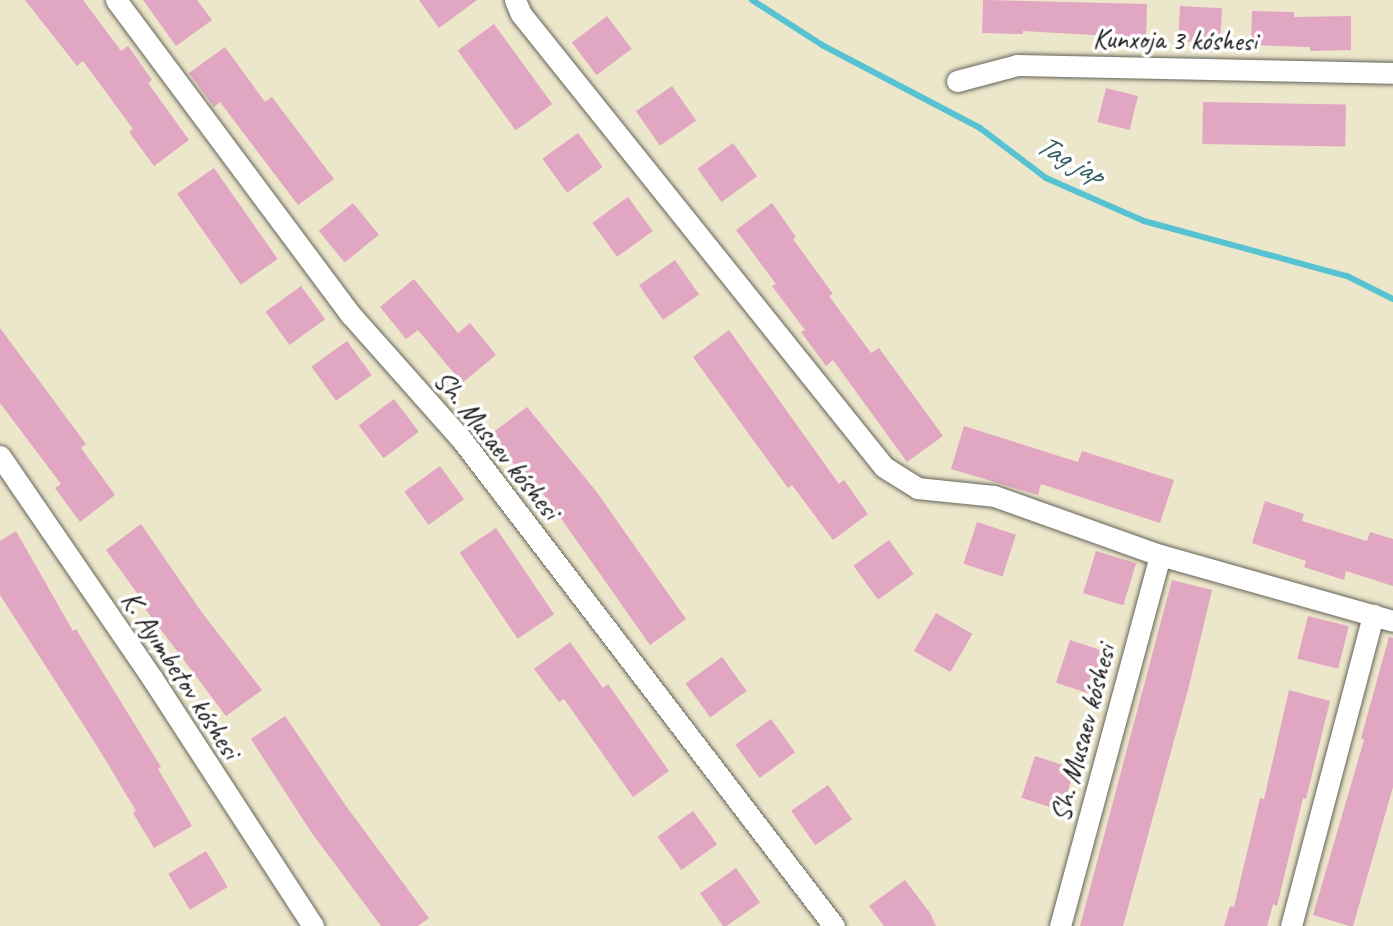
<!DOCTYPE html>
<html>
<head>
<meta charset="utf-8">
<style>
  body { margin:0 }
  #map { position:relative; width:1393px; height:926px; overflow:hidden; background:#ece7cb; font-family:Caveat,sans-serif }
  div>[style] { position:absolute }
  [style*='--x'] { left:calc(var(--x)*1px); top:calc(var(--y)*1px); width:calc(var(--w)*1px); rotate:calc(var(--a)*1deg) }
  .stream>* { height:6px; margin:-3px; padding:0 3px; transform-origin:3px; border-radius:3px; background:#57c2d1 }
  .building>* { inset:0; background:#e1a6c1; transform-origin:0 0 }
  .roads { filter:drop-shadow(0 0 2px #656359) drop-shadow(0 0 2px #656359) }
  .street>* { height:21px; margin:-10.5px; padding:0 10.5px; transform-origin:10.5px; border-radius:10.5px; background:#fff }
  span { translate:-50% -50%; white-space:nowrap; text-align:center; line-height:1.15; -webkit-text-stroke:7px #fff; paint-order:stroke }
  .street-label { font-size:28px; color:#1c1c1c }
  .water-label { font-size:30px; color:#345e64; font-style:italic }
</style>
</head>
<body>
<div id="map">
  <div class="stream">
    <div style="--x:752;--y:0;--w:83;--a:32.7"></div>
    <div style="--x:822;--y:45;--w:178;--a:27.7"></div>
    <div style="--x:980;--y:128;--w:83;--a:37.1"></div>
    <div style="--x:1046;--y:178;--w:107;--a:23.7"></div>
    <div style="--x:1144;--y:221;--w:210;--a:15.2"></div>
    <div style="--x:1347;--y:276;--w:51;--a:26.6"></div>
  </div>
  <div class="building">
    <div style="clip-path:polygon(25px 0,83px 0,121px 51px,128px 46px,152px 80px,148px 83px,189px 140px,154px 166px,129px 132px,133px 129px,83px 61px,77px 66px)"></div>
    <div style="clip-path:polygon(143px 0,197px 0,212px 20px,176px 46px)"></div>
    <div style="clip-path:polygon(419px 0,477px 0,439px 28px)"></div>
    <div style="clip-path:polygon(983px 0,1147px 4px,1146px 38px,1023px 31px,1023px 34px,982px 33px)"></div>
    <div style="left:1180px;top:6px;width:42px;height:35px;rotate:3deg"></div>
    <div style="clip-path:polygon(1252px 11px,1294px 12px,1294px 17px,1351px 16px,1351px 50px,1310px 51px,1310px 47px,1251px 45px)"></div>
    <div style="left:607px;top:16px;width:41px;height:44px;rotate:53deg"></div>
    <div style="left:494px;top:24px;width:99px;height:45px;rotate:54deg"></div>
    <div style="clip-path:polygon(225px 47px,265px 102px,272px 97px,334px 179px,298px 205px,220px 102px,214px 107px,189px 73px)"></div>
    <div style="left:672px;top:86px;width:42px;height:44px;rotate:55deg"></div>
    <div style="left:1106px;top:88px;width:33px;height:35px;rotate:14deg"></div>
    <div style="left:1203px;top:102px;width:143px;height:42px;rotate:1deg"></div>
    <div style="left:578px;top:133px;width:42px;height:44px;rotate:54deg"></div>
    <div style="left:733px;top:143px;width:41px;height:44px;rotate:54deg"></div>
    <div style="left:214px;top:168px;width:111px;height:45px;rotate:55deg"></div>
    <div style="left:628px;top:197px;width:42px;height:44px;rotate:54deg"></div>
    <div style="left:353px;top:203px;width:41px;height:44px;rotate:51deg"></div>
    <div style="clip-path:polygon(772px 203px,796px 237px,793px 239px,833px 294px,829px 296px,871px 353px,879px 348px,943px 436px,907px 462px,833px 360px,826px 366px,801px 332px,805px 330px,772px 286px,776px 284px,736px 230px)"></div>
    <div style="left:675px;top:260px;width:42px;height:44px;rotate:55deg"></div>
    <div style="clip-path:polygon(414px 279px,458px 333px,470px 323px,496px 355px,462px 383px,418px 330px,406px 339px,380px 307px)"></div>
    <div style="left:301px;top:286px;width:41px;height:44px;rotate:54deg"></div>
    <div style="clip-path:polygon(0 328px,86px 444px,81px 448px,115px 495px,80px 522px,55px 488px,61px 484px,0 403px)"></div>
    <div style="clip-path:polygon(729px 330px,839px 484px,844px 480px,868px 514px,833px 540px,792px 485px,788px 488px,693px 357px)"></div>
    <div style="left:347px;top:341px;width:42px;height:44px;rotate:54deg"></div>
    <div style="left:394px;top:399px;width:41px;height:44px;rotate:53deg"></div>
    <div style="clip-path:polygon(527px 407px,596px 491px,686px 619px,650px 645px,553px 507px,520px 464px,516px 467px,492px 433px)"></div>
    <div style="clip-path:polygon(964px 426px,1078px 462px,1082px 451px,1174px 480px,1160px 523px,1041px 484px,1038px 495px,951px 469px)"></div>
    <div style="left:440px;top:466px;width:41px;height:44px;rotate:54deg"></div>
    <div style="clip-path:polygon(1265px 501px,1304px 514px,1302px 521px,1367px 541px,1370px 532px,1393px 539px,1393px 586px,1346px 571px,1344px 580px,1304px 567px,1306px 561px,1252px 543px)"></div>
    <div style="left:977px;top:522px;width:41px;height:44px;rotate:18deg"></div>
    <div style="clip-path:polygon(141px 524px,203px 614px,262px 690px,226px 716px,137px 598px,139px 596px,106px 550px)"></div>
    <div style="left:496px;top:528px;width:104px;height:44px;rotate:56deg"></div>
    <div style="clip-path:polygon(16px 531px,73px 631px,76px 629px,161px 767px,158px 769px,192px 826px,154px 848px,133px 813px,136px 811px,97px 746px,0 595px,0 541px)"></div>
    <div style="left:889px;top:540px;width:42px;height:44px;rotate:54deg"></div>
    <div style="left:1096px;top:551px;width:42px;height:44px;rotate:17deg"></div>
    <div style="clip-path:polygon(1172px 580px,1212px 590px,1189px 686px,1123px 926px,1080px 926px)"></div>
    <div style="left:936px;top:613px;width:42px;height:44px;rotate:30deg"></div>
    <div style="left:1308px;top:616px;width:42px;height:44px;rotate:14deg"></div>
    <div style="clip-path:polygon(1389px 637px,1393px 638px,1393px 787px,1353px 926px,1349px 926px,1313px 915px,1364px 740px,1361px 738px)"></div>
    <div style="left:1070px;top:640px;width:42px;height:45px;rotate:18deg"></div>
    <div style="clip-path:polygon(570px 642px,603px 688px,608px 684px,669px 771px,633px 797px,564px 699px,559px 702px,534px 669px)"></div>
    <div style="left:722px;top:657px;width:42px;height:45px;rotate:54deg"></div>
    <div style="clip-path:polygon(1289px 690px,1330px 701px,1306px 799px,1303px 798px,1277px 906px,1273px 904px,1267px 926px,1224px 926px,1230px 906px,1234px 907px,1260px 798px,1264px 799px)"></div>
    <div style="clip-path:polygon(285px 716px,346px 806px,429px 918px,418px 926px,381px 926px,311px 832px,251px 739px)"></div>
    <div style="left:771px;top:719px;width:41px;height:44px;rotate:54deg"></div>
    <div style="left:1035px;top:756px;width:42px;height:44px;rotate:18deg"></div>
    <div style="left:828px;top:785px;width:42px;height:45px;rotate:55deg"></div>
    <div style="left:693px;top:811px;width:41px;height:44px;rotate:54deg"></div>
    <div style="left:206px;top:851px;width:42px;height:44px;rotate:59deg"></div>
    <div style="left:736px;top:868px;width:42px;height:44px;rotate:55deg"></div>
    <div style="clip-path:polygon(905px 880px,930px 913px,936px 926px,884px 926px,869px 906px)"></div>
  </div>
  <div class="roads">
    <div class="street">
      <div style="--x:116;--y:0;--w:393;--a:53.3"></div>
      <div style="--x:351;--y:315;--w:167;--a:48.4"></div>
      <div style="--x:462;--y:440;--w:612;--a:52.57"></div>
      <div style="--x:515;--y:0;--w:15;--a:67"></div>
      <div style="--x:521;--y:14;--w:580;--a:51.29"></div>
      <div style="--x:884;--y:467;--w:39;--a:32"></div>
      <div style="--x:917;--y:488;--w:77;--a:5.9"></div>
      <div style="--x:994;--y:496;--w:176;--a:19.6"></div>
      <div style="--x:1160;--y:555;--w:242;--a:15.8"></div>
      <div style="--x:957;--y:81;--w:62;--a:-14.9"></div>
      <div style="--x:1017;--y:65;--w:376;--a:1.2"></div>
      <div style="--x:0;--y:456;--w:269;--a:55.6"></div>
      <div style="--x:152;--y:678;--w:296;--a:57"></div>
      <div style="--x:1060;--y:926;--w:384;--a:-74.9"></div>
      <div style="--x:1291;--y:926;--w:322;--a:-75.2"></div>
    </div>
  </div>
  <div class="street-label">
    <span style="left:1175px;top:40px;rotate:1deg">Kunxoja 3 kóshesi</span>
    <span style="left:497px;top:445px;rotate:51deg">Sh. Musaev kóshesi</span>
    <span style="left:181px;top:675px;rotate:57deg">K. Ayımbetov kóshesi</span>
    <span style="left:1083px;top:733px;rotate:-75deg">Sh. Musaev kóshesi</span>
  </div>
  <div class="water-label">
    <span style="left:1070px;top:159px;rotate:29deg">Tag jap</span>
  </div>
</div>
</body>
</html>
